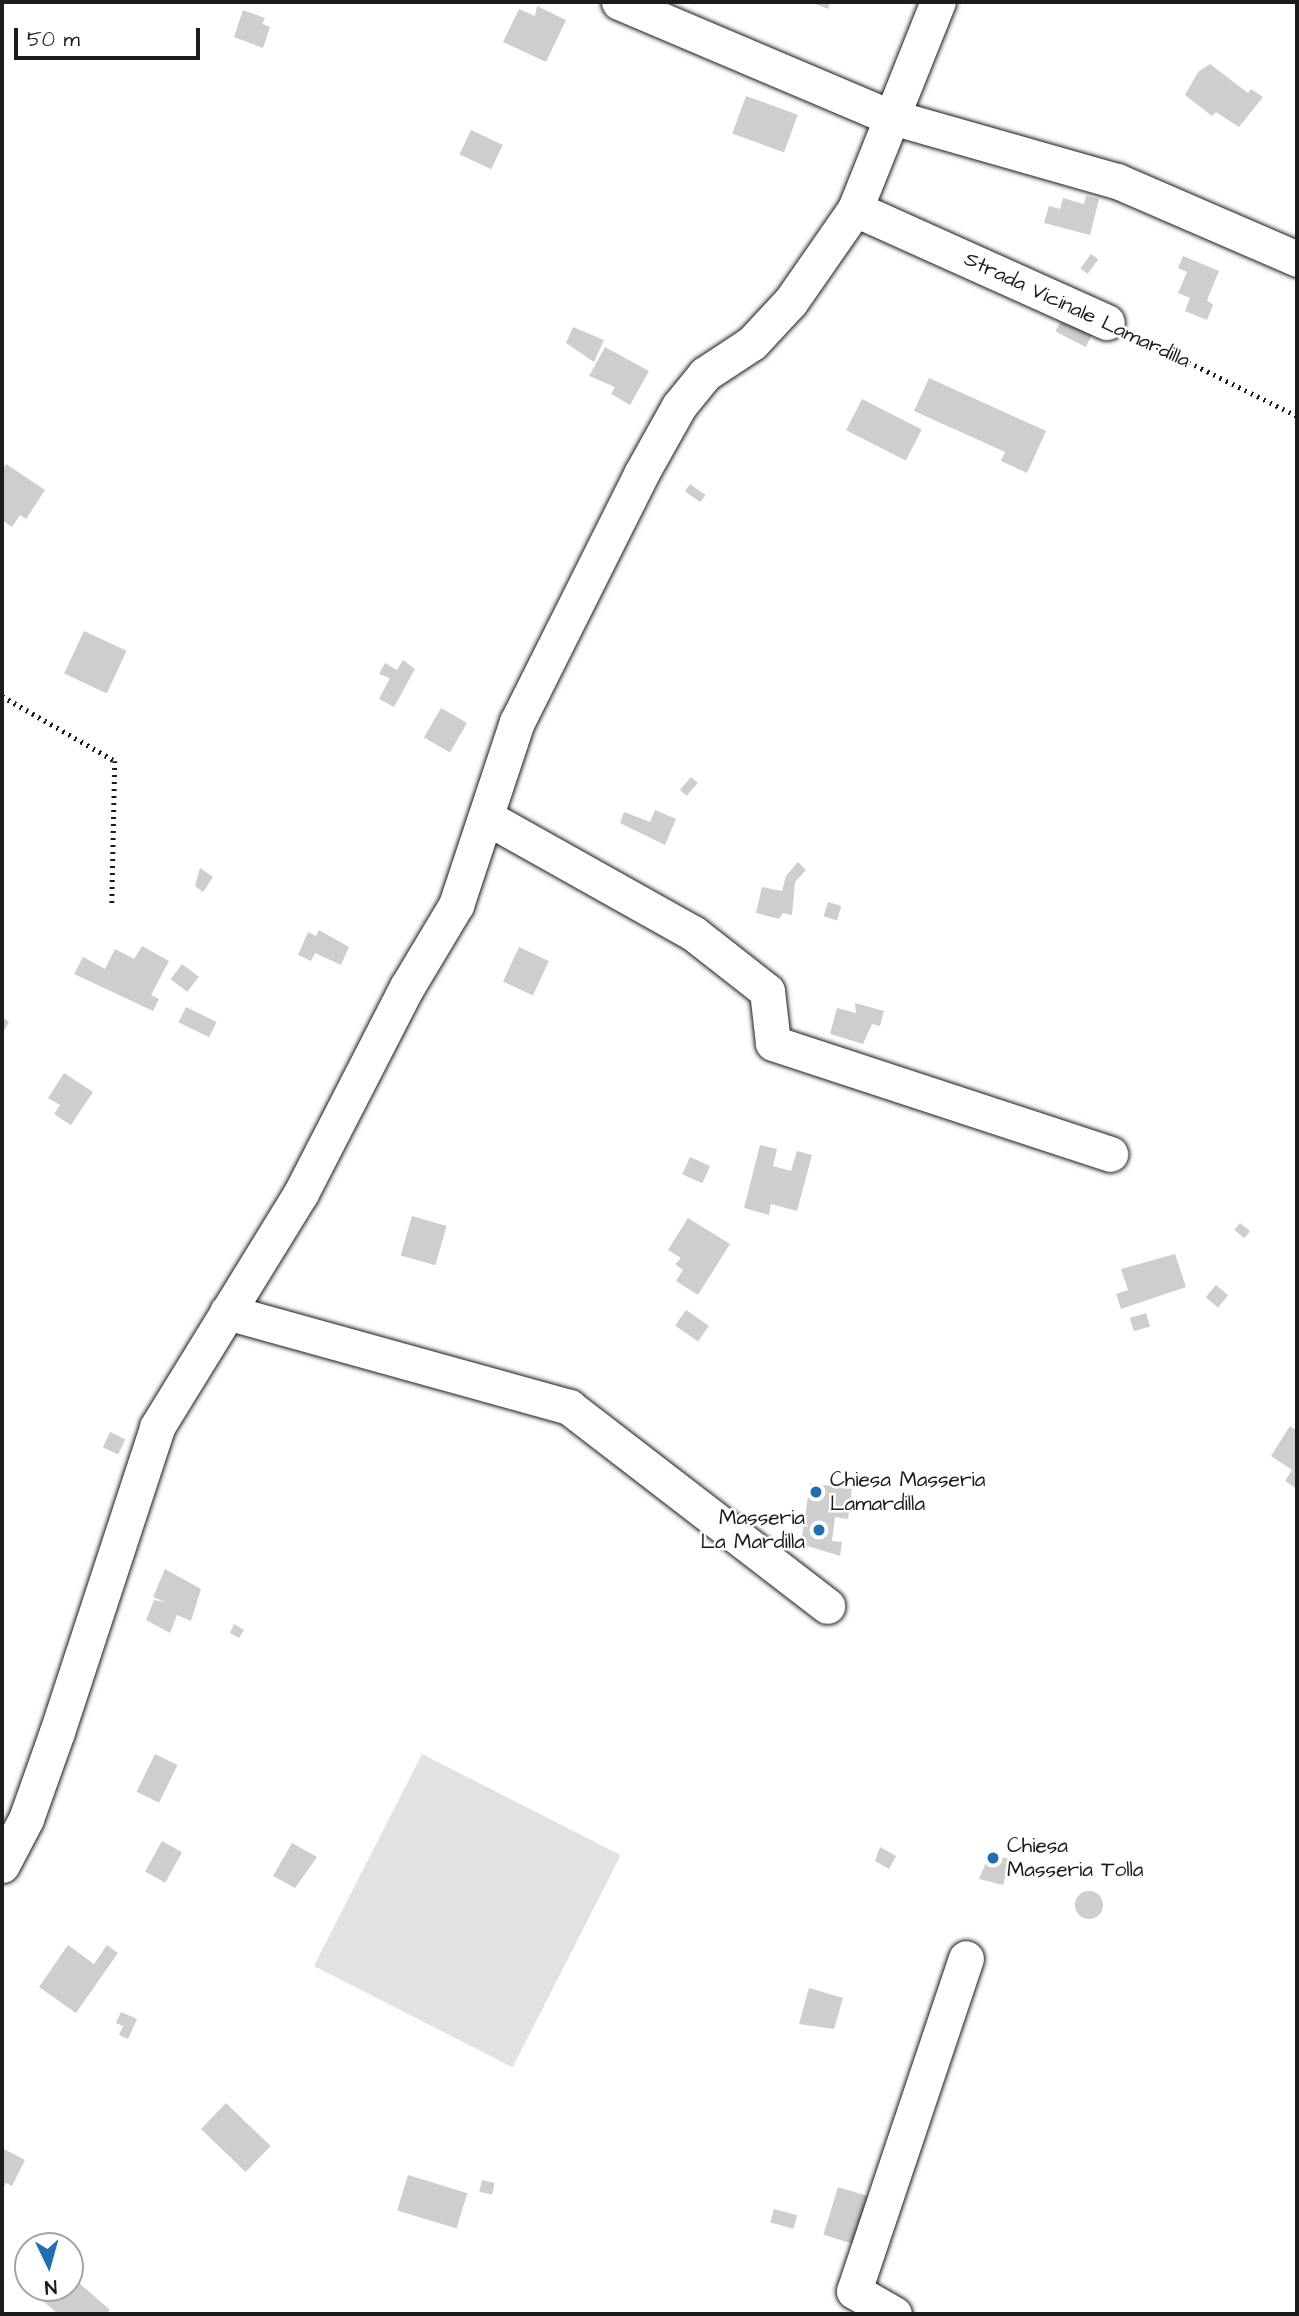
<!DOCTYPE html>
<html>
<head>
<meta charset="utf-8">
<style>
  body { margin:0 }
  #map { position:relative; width:1299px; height:2316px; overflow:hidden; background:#fff; font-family:"Architects Daughter",sans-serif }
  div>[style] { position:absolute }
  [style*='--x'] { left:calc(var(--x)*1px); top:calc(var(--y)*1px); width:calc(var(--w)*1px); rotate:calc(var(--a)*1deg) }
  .green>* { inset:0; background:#e2e2e2; transform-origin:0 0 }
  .building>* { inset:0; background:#cecece; transform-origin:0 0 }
  .round { border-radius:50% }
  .path>* { height:4.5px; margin-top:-2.25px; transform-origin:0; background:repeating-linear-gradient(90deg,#1c1c1c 0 2px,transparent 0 7px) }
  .roads { filter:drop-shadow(0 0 2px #1c1c1c) drop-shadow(0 0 2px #1c1c1c) }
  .minor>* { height:35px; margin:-17.5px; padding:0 17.5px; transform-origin:17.5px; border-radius:17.5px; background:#fff }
  .dots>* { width:19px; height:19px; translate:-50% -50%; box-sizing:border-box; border:4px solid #fff; border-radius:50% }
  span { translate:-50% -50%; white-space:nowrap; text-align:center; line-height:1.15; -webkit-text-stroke:5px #fff; paint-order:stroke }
  .street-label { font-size:21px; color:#1c1c1c }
  .poi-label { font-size:21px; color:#1c1c1c }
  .left { translate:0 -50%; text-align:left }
  .right { translate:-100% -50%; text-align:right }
  .frame { position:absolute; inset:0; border:4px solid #1c1c1c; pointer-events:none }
  .north { position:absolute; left:14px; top:2232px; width:70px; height:70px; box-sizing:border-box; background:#fff; border:2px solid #a4a4a4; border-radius:50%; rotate:175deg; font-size:19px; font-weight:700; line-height:28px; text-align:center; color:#1c1c1c }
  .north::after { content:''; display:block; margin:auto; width:24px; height:32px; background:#1f6fb2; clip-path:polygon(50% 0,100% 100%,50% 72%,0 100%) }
  .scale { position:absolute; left:14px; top:28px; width:186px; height:32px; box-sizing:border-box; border:4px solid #1c1c1c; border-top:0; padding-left:9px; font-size:21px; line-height:24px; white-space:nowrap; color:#1c1c1c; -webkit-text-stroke:5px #fff; paint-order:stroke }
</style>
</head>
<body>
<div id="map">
  <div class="green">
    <div style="left:422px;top:1754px;width:223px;height:238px;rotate:27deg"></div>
  </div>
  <div class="building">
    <div style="clip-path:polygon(810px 2px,830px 2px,828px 9px)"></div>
    <div style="clip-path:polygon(537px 6px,566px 20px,546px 62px,503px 42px,519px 9px,535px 16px)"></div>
    <div style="clip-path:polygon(243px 10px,265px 18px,262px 24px,270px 27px,263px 48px,234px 37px)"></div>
    <div style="clip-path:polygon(1210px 64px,1248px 93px,1251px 89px,1263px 97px,1239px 127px,1216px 112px,1212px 116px,1185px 95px,1198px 72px)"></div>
    <div style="left:746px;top:96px;width:55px;height:40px;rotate:20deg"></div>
    <div style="left:471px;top:130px;width:35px;height:27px;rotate:25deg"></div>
    <div style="clip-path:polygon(1086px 196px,1099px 199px,1090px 235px,1044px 223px,1049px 206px,1060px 209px,1063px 198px,1084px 204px)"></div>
    <div style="left:1091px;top:254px;width:9px;height:18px;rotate:36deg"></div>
    <div style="clip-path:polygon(1183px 256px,1219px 271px,1207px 300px,1213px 305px,1207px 320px,1185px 311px,1190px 298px,1178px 293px,1187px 272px,1178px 268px)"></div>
    <div style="left:1066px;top:311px;width:34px;height:23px;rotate:27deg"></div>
    <div style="clip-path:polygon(573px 327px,604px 340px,594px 362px,566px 343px)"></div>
    <div style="clip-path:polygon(605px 347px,649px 371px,630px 405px,611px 394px,615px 387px,589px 376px)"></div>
    <div style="clip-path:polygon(929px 378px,1046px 431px,1027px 473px,1001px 461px,1005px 452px,914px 411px)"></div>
    <div style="left:862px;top:399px;width:67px;height:35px;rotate:27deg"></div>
    <div style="clip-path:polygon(6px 464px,45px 490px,26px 519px,20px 515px,12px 527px,2px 520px,2px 471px)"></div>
    <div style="left:690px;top:484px;width:19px;height:9px;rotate:35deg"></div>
    <div style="left:84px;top:631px;width:47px;height:47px;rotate:25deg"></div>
    <div style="clip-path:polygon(403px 660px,415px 669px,394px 707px,379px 699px,390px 678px,379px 674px,385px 663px,397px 670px)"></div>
    <div style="left:441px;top:708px;width:30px;height:34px;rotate:30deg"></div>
    <div style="left:691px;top:777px;width:9px;height:17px;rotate:41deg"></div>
    <div style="clip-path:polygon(655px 810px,676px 819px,665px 845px,620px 823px,624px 812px,650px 822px)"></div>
    <div style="clip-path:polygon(798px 862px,806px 870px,795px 882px,792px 915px,783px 913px,779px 919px,756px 913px,762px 887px,782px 891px,786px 876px)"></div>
    <div style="clip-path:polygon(200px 868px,213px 877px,203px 892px,195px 886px)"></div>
    <div style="left:828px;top:902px;width:14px;height:15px;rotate:17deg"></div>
    <div style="clip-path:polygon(319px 930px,349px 947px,341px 965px,315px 953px,311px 961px,298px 955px,308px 932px,316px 936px)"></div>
    <div style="clip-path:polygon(142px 946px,169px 961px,151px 995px,159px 999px,153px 1011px,74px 974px,83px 957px,105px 969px,115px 949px,134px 959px)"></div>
    <div style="left:519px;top:947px;width:33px;height:38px;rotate:25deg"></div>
    <div style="left:182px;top:964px;width:21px;height:19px;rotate:37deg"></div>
    <div style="clip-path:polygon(855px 1003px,884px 1011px,880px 1026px,872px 1024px,863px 1044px,830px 1034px,837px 1008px,856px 1013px)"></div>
    <div style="left:186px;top:1007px;width:34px;height:17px;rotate:26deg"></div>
    <div style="clip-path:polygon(2px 1017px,9px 1022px,2px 1034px)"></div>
    <div style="clip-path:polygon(64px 1073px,93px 1092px,71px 1125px,54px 1114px,60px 1105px,48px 1098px)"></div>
    <div style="clip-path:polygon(760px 1145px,777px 1149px,773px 1166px,791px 1171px,797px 1151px,812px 1155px,797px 1211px,771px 1204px,769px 1215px,744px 1208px)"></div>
    <div style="left:690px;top:1157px;width:22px;height:19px;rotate:24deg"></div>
    <div style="left:412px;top:1216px;width:36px;height:41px;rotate:16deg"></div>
    <div style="clip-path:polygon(688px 1218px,730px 1244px,698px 1295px,676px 1281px,683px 1270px,675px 1264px,681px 1258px,668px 1250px)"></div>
    <div style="left:1240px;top:1223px;width:13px;height:9px;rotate:39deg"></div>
    <div style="clip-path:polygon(1175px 1254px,1186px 1287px,1121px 1309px,1116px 1294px,1128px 1290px,1121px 1269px)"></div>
    <div style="left:1216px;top:1285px;width:16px;height:16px;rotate:40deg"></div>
    <div style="left:686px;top:1310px;width:28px;height:19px;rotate:35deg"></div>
    <div style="left:1146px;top:1313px;width:14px;height:17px;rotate:73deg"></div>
    <div style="clip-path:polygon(1290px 1426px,1297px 1431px,1297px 1489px,1285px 1481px,1292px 1470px,1271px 1456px)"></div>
    <div style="left:110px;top:1432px;width:17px;height:17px;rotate:25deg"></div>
    <div style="clip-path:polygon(810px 1483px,852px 1489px,848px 1519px,835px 1517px,832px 1541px,842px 1542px,840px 1556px,801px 1544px)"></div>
    <div style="clip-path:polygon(165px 1569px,201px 1589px,191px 1621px,177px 1615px,170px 1633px,146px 1620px,154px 1600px,165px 1602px,153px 1597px)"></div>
    <div style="clip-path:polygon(234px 1624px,244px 1630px,239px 1638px,230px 1633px)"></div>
    <div style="left:155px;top:1754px;width:25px;height:42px;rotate:26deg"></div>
    <div style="left:162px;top:1841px;width:23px;height:35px;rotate:29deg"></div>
    <div style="clip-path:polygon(292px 1843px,317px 1857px,295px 1888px,273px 1876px)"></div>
    <div style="clip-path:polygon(880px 1847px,896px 1856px,889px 1869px,875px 1861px)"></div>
    <div style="clip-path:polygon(990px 1853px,1011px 1860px,1003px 1885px,979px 1879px)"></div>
    <div class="round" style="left:1075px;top:1891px;width:28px;height:28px"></div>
    <div style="clip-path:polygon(68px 1945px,94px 1964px,107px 1945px,118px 1953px,76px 2013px,39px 1987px)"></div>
    <div style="clip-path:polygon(809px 1988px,843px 1998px,834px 2029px,799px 2024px)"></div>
    <div style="clip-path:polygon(121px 2012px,137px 2019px,128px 2039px,119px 2035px,123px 2026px,116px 2023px)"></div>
    <div style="left:226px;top:2103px;width:62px;height:36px;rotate:44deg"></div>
    <div style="clip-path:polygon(2px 2148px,25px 2160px,12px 2186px,6px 2183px,2px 2190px)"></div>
    <div style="left:408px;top:2175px;width:62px;height:37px;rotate:17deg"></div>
    <div style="left:482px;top:2180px;width:13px;height:12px;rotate:13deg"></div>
    <div style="left:838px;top:2187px;width:37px;height:50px;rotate:17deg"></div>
    <div style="left:774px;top:2209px;width:24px;height:14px;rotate:15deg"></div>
    <div style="clip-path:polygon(70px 2275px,110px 2310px,106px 2314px,58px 2314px,28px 2288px,70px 2288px)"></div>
  </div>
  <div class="path">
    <div style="--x:1132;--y:334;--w:184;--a:26.4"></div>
    <div style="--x:2;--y:696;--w:130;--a:29.9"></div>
    <div style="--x:115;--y:761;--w:142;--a:91.2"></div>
  </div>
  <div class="roads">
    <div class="minor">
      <div style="--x:619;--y:2;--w:289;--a:23"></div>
      <div style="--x:885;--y:115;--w:241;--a:15.9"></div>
      <div style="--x:1117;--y:181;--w:196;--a:23.4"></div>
      <div style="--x:855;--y:209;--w:276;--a:24.2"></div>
      <div style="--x:486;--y:817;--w:237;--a:29.3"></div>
      <div style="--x:693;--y:933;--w:94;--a:38.1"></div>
      <div style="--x:767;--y:991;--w:52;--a:83.4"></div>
      <div style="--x:773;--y:1043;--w:355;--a:18.2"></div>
      <div style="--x:227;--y:1312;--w:355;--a:15.5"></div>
      <div style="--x:569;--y:1407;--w:326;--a:37.6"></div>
      <div style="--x:2;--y:1865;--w:52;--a:-62.4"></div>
      <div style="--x:26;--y:1819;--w:92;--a:-70.4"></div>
      <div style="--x:57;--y:1732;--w:321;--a:-71.8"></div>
      <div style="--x:157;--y:1427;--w:275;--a:-58.4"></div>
      <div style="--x:301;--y:1193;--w:232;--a:-62.8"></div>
      <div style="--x:407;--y:987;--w:96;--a:-59.1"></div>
      <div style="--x:456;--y:905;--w:193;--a:-71.6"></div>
      <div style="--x:517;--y:722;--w:277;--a:-63.4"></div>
      <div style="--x:641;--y:474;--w:78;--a:-60.8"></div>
      <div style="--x:679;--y:406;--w:41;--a:-50.9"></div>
      <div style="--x:705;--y:374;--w:56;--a:-33.4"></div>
      <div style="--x:752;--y:343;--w:57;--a:-47.1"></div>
      <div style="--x:791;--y:301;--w:112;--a:-55.2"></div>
      <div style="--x:855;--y:209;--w:223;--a:-68.2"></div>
      <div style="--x:894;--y:2314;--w:46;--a:-150.1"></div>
      <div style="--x:854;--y:2291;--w:351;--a:-71.4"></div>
    </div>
  </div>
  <div class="dots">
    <div style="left:816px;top:1492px;background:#1f6fb2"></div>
    <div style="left:819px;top:1530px;background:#1f6fb2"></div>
    <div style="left:993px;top:1858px;background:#1f6fb2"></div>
  </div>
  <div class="street-label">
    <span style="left:1077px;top:310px;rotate:25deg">Strada Vicinale Lamardilla</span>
  </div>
  <div class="poi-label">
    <span class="left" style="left:830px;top:1492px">Chiesa Masseria<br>Lamardilla</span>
    <span class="right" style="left:805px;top:1530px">Masseria<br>La Mardilla</span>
    <span class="left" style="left:1007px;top:1858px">Chiesa<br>Masseria Tolla</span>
  </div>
  <div class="frame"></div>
  <div class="north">N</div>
  <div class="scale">50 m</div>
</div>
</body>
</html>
